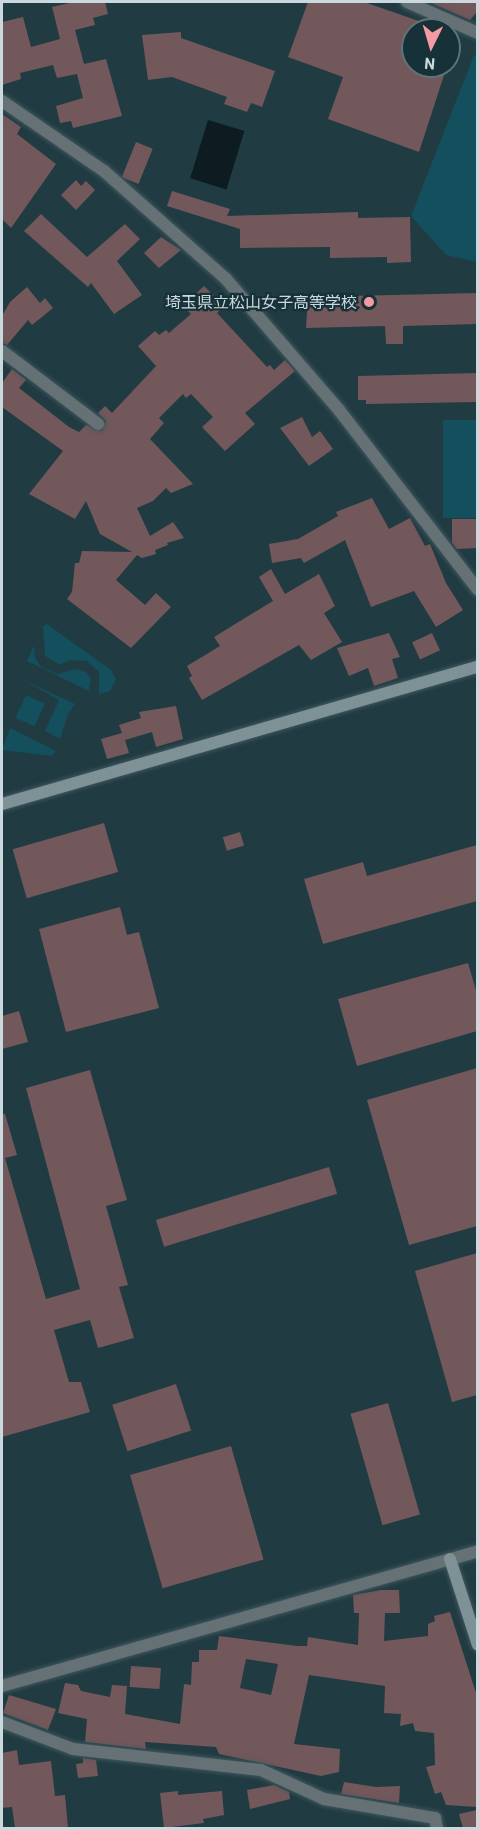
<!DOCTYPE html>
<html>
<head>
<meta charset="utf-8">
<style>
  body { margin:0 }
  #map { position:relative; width:479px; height:1830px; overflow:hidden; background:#213b42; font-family:Barlow,"Noto Sans JP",sans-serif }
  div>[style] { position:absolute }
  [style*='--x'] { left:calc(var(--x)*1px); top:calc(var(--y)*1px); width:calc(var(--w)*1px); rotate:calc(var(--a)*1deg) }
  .green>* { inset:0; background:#134f5d; transform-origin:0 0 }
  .water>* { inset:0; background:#0d1c21; transform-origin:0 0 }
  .building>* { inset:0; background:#72585a; transform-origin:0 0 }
  .roads { filter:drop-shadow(0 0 2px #3f575e) drop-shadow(0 0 2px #3f575e) }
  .street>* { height:12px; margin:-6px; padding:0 6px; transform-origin:6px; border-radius:6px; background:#657174 }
  .secondary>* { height:12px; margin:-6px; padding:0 6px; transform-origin:6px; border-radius:6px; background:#7e9197 }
  .dots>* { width:16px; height:16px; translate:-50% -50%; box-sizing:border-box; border:3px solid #173138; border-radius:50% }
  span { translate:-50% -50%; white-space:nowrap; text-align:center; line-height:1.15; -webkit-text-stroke:4.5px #173138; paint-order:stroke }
  .poi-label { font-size:16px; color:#cad9dd }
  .right { translate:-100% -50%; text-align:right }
  .frame { position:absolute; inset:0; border:3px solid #cad9dd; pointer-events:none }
  .north { position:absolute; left:401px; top:18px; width:60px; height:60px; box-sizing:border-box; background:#173138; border:2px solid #5f747a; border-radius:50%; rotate:185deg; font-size:16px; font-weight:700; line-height:24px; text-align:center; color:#cad9dd }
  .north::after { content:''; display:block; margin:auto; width:21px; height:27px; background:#f49aa3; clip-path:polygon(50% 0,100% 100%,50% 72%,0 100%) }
</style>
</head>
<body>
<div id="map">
  <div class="green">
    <div style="clip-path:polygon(474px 55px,478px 57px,477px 262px,446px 255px,411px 216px)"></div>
    <div style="left:477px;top:420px;width:98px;height:34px;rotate:90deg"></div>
    <div style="clip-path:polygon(47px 624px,111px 670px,116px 679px,110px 691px,99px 694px,99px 672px,87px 661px,70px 660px,60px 665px,45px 656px,43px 627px)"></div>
    <div style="clip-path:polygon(34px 645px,35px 657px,41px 667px,57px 674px,75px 669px,86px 672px,91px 679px,89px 691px,27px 661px)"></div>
    <div style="clip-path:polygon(21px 679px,75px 704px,68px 714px,60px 739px,45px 731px,59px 700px)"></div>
    <div style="left:26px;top:695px;width:21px;height:25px;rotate:25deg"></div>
    <div style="clip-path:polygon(10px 728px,56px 751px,51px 756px,2px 750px)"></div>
  </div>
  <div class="water">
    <div style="left:208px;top:120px;width:38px;height:61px;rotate:17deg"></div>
  </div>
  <div class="building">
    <div style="clip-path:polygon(74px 2px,105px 2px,108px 14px,93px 18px,95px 25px,75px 30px,84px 64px,106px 59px,122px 116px,73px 128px,71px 121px,60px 123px,56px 106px,83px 98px,77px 74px,57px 78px,53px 65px,20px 73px,21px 79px,2px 85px,2px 22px,23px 17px,31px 47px,60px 39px,52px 7px)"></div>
    <div style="clip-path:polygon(308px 2px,364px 2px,439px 28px,413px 30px,413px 66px,447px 66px,419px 152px,328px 119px,343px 77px,288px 57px)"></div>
    <div style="clip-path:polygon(429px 2px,477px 2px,477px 12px,470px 20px)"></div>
    <div style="clip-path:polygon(181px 32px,181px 38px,275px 71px,262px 107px,251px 103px,247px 112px,224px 104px,227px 97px,172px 77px,148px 80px,142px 35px)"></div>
    <div style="clip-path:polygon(2px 114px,21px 127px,17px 134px,56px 164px,11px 228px,2px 219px)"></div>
    <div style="left:136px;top:142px;width:18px;height:38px;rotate:22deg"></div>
    <div style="clip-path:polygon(76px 180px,81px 186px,86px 181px,95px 190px,76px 210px,61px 195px)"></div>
    <div style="clip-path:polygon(172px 191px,230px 209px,227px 216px,358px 212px,358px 218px,410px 217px,411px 262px,387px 263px,387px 257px,330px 258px,330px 247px,240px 248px,240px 229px,167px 206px)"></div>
    <div style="clip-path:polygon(41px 214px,87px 257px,125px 224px,140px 239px,117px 261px,142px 295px,114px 314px,91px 283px,88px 287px,24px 231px)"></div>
    <div style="clip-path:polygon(161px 237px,181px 250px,159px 268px,144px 253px)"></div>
    <div style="clip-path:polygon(204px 286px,224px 306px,217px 313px,267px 367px,270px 365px,274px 370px,285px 360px,295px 371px,245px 413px,255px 424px,225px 451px,202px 427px,213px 417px,191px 394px,186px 398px,183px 394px,159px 418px,164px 423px,150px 439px,193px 484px,171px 493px,166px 488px,153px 501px,137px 508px,150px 536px,173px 522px,184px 538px,167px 543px,168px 545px,155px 550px,156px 554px,142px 558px,137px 555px,116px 580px,145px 605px,156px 593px,171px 607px,131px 648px,67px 599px,72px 592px,75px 563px,79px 563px,82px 551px,132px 552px,100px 534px,86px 501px,75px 519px,29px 494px,63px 451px,2px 407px,2px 383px,12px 369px,26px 380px,19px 388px,69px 427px,79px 432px,86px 425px,102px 431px,106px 421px,98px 413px,105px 406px,112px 413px,156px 366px,138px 346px,155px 331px,159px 335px,166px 330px,169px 333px,191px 314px,183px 306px)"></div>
    <div style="clip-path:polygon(27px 287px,40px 303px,45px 298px,53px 308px,32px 325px,28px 320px,7px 345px,2px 343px,2px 316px,10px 302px)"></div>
    <div style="clip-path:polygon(477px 293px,477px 324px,403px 326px,403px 344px,386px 344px,385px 326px,306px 328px,308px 297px)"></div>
    <div style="clip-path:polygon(477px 373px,477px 402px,366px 404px,366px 400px,358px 400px,358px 376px)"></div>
    <div style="clip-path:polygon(302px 417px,312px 437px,320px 431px,333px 449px,309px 466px,280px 428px)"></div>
    <div style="clip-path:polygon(372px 498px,389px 529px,410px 518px,425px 546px,430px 544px,446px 583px,463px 610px,436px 627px,414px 591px,371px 607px,345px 540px,304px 563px,301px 558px,272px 563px,269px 544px,298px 539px,338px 516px,336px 512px)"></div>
    <div style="clip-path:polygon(452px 519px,477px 519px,477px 548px,457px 549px,452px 543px)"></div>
    <div style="clip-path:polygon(271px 569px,285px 594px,319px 574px,335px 606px,324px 613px,342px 642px,311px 660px,299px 645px,202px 700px,189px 678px,192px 676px,187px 666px,220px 646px,214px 637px,273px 601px,259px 577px)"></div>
    <div style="clip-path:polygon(389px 633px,400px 657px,392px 659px,398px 678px,374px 686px,368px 668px,349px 676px,337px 648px)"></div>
    <div style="left:432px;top:633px;width:19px;height:22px;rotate:65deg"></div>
    <div style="clip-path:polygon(176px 706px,183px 739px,156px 747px,152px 732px,125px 740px,129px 753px,107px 759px,101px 739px,122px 733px,119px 725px,141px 718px,139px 712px)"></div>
    <div style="left:104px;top:823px;width:51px;height:95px;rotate:74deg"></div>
    <div style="left:240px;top:832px;width:14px;height:18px;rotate:73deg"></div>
    <div style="clip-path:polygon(477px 845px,477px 901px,323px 944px,304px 879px,363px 862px,367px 876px)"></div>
    <div style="clip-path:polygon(120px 907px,127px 935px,139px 932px,159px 1008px,66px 1032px,39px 929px)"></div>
    <div style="clip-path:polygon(468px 963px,477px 994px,477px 1031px,357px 1066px,338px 999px)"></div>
    <div style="clip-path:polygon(19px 1011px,28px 1042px,2px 1049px,2px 1016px)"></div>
    <div style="clip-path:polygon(477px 1068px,477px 1226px,409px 1245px,367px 1100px)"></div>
    <div style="clip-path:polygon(90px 1070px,127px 1200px,106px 1206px,128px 1285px,119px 1287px,134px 1338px,98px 1348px,90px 1320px,54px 1330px,69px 1382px,81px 1382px,90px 1412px,2px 1437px,2px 1114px,5px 1114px,17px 1155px,5px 1158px,46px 1299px,80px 1289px,26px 1088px)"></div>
    <div style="left:329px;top:1167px;width:28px;height:181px;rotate:73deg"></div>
    <div style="clip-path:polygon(477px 1253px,477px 1395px,452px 1402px,415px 1271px)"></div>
    <div style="left:176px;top:1384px;width:49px;height:67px;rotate:72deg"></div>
    <div style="left:388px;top:1403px;width:116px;height:39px;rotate:74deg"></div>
    <div style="left:231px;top:1446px;width:118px;height:105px;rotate:74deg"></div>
    <div style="clip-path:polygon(evenodd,381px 1590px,399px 1590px,400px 1613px,385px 1613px,384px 1641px,428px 1636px,428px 1624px,435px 1621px,434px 1616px,450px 1612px,477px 1696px,477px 1807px,446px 1805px,441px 1792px,435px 1794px,426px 1767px,435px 1765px,434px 1733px,415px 1731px,413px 1723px,400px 1726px,401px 1714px,384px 1713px,385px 1686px,309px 1675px,294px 1744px,340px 1749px,339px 1772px,321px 1776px,219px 1754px,216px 1747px,145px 1742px,146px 1749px,85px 1742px,87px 1719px,58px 1713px,65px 1683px,78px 1685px,81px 1691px,110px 1697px,112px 1685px,127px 1686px,125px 1714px,180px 1724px,184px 1684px,191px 1685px,192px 1662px,199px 1662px,199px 1650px,217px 1650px,219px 1636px,297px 1646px,307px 1646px,308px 1637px,358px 1645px,359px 1613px,354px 1613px,353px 1595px,381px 1590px,246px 1659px,278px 1664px,271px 1695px,240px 1688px,246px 1659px)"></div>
    <div style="left:131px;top:1666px;width:30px;height:21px;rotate:4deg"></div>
    <div style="clip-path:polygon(9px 1695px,56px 1709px,48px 1730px,3px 1713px)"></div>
    <div style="clip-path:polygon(17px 1750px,19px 1765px,51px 1761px,55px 1796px,65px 1795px,68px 1828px,15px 1828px,12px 1807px,2px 1808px,2px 1753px)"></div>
    <div style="clip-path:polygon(83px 1758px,96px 1760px,98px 1776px,78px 1778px,76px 1764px,83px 1763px)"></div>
    <div style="clip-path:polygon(344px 1782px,376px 1787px,400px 1786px,399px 1803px,341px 1794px)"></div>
    <div style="clip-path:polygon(274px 1785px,289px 1792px,290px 1799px,250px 1809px,247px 1790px)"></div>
    <div style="clip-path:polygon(178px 1791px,178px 1795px,222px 1791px,224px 1815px,203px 1819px,204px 1823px,164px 1828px,160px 1793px)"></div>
    <div style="clip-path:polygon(477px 1810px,477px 1828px,463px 1828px,459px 1814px)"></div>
  </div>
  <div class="roads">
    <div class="street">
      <div style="--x:407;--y:2;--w:77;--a:23.6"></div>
      <div style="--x:2;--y:101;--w:124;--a:34.5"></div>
      <div style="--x:104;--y:171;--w:163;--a:41.5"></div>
      <div style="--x:226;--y:279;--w:173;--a:49.2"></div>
      <div style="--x:339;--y:410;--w:227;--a:52.3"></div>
      <div style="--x:2;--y:351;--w:121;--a:37.2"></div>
      <div style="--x:2;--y:1686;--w:495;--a:-15.8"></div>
      <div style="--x:2;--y:1722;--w:76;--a:20.8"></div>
      <div style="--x:73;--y:1749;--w:189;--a:6.4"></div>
      <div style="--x:261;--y:1770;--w:69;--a:24.7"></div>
      <div style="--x:324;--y:1799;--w:113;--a:9.7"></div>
      <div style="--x:435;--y:1818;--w:10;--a:79"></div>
    </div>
    <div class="secondary">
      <div style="--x:2;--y:804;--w:495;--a:-16.1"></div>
      <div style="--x:450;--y:1559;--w:90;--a:72"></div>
    </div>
  </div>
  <div class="dots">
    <div style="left:369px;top:302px;background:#f49aa3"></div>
  </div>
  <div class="poi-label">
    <span class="right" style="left:357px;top:302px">埼玉県立松山女子高等学校</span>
  </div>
  <div class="frame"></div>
  <div class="north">N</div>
</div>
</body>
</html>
